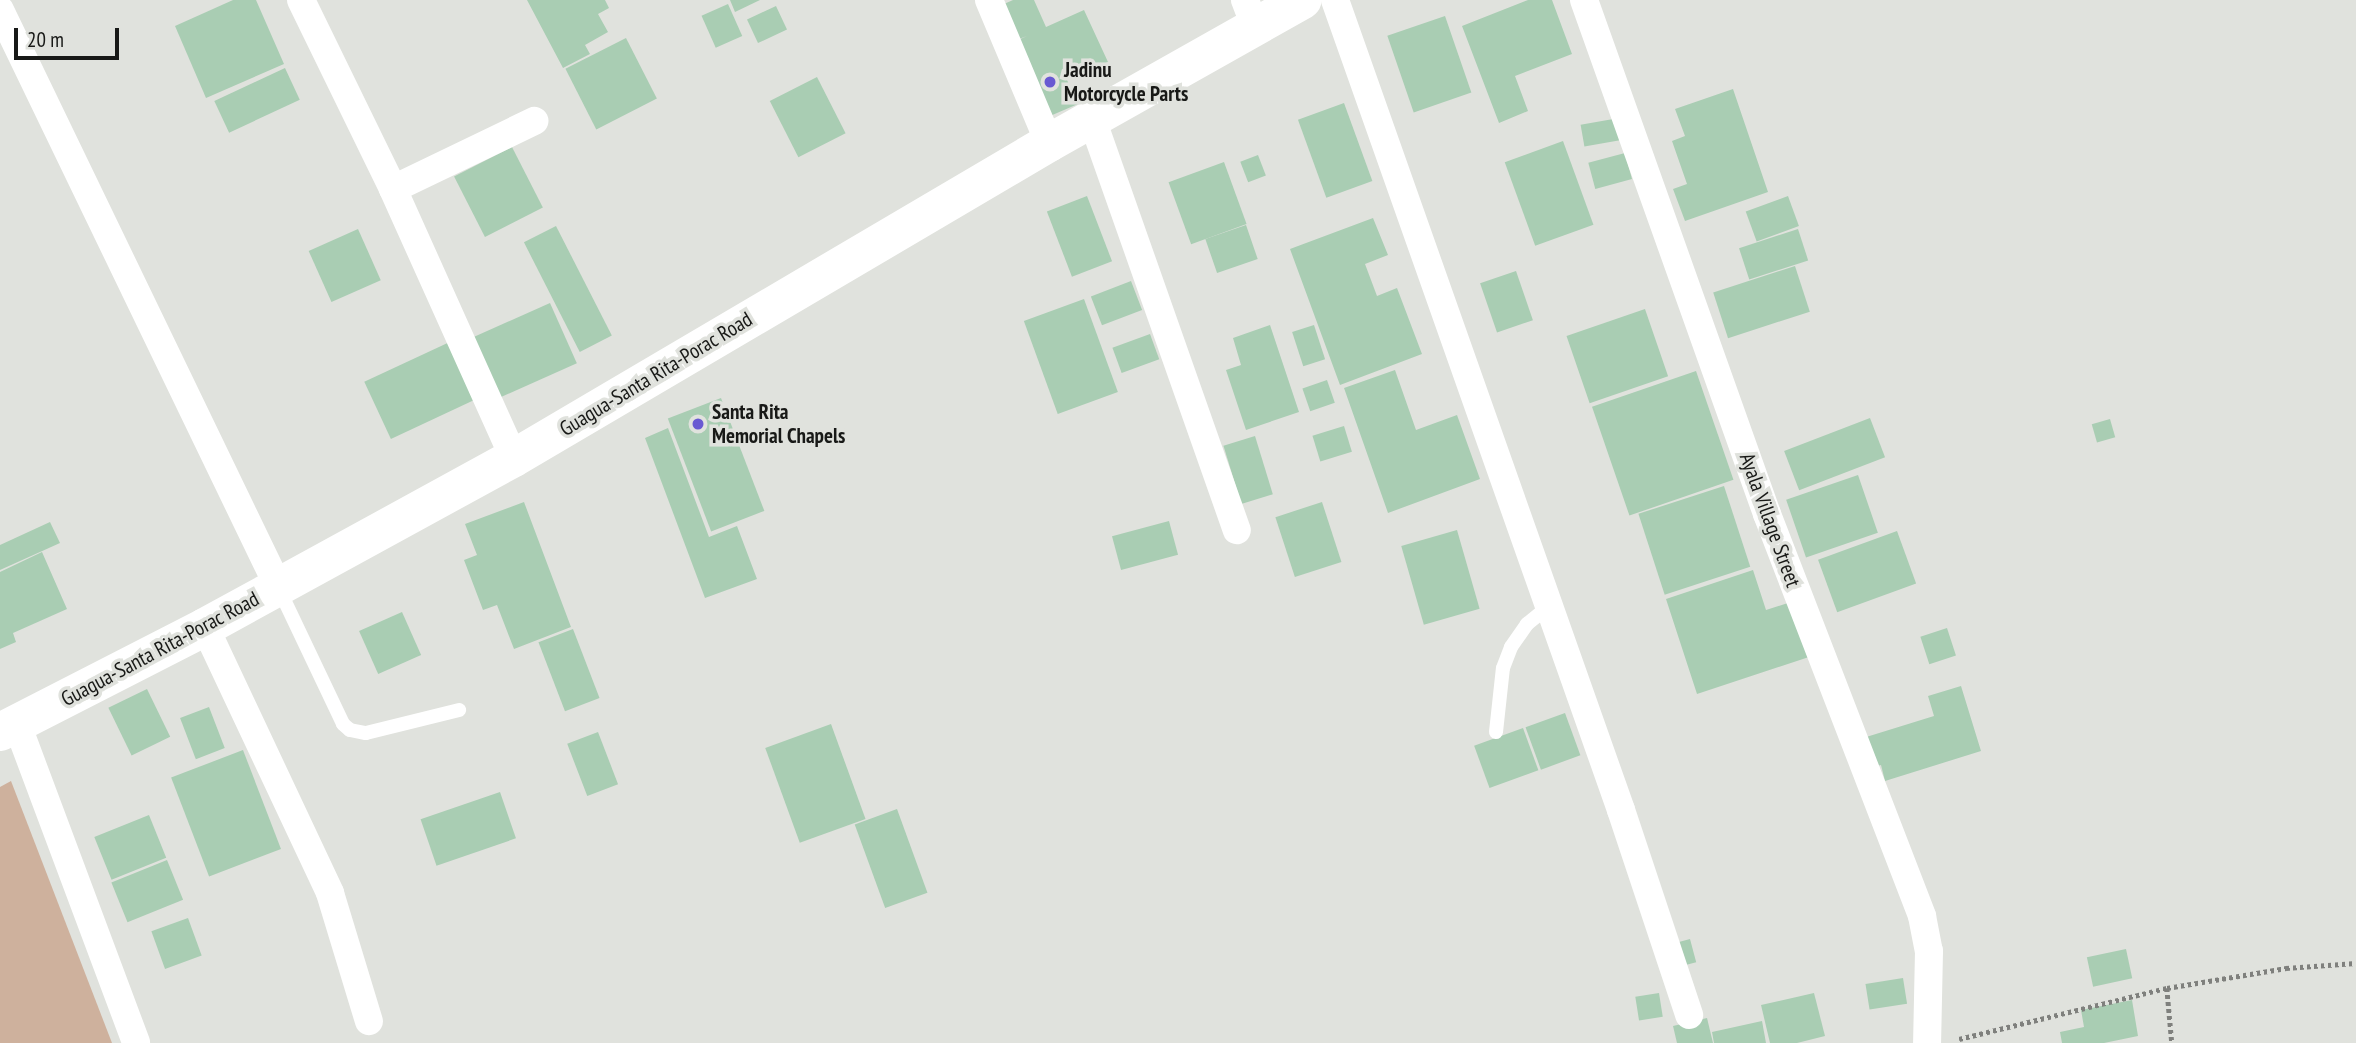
<!DOCTYPE html>
<html>
<head>
<meta charset="utf-8">
<style>
  body { margin:0 }
  #map { position:relative; width:2356px; height:1043px; overflow:hidden; background:#e0e2dd; font-family:"PT Sans Narrow",sans-serif }
  div>[style] { position:absolute }
  [style*='--x'] { left:calc(var(--x)*1px); top:calc(var(--y)*1px); width:calc(var(--w)*1px); rotate:calc(var(--a)*1deg) }
  .green>* { inset:0; background:#ceb19d }
  .building>* { inset:0; background:#a9cdb3; transform-origin:0 0 }
  .path>* { height:4.5px; margin-top:-2.25px; transform-origin:0; background:repeating-linear-gradient(90deg,#7f807d 0 3.5px,transparent 0 7px) }
  .lane>* { height:14px; margin:-7px; padding:0 7px; transform-origin:7px; border-radius:7px; background:#fff }
  .street>* { height:28px; margin:-14px; padding:0 14px; transform-origin:14px; border-radius:14px; background:#fff }
  .secondary>* { height:38px; margin:-19px; padding:0 19px; transform-origin:19px; border-radius:19px; background:#fff }
  .dots>* { width:19px; height:19px; translate:-50% -50%; box-sizing:border-box; border:4px solid #e0e2dd; border-radius:50% }
  span { translate:-50% -50%; white-space:nowrap; text-align:center; line-height:1.15; -webkit-text-stroke:7px #e0e2dd; paint-order:stroke }
  .poi-label { font-size:21px; color:#181917; font-weight:700 }
  .left { translate:0 -50%; text-align:left }
  .street-label { font-size:21px; color:#181917 }
  .scale { position:absolute; left:14px; top:28px; width:105px; height:32px; box-sizing:border-box; border:4px solid #181917; border-top:0; padding-left:9px; font-size:21px; line-height:24px; white-space:nowrap; color:#181917; -webkit-text-stroke:5px #e0e2dd; paint-order:stroke }
</style>
</head>
<body>
<div id="map">
  <div class="green">
    <div style="clip-path:polygon(11px 781px,112px 1043px,0 1043px,0 787px)"></div>
  </div>
  <div class="building">
    <div style="clip-path:polygon(233px 0,256px 0,284px 64px,206px 98px,175px 26px)"></div>
    <div style="clip-path:polygon(527px 0,605px 0,609px 8px,598px 14px,608px 32px,585px 45px,590px 54px,563px 68px)"></div>
    <div style="clip-path:polygon(730px 0,760px 0,735px 12px)"></div>
    <div style="clip-path:polygon(1013px 0,1034px 0,1046px 27px,1084px 10px,1108px 62px,1067px 80px,1078px 104px,1050px 116px,1016px 41px,1027px 36px,1019px 39px,1004px 4px)"></div>
    <div style="clip-path:polygon(1528px 0,1552px 0,1572px 54px,1515px 76px,1528px 111px,1499px 123px,1462px 26px)"></div>
    <div style="left:728px;top:4px;width:35px;height:29px;rotate:66deg"></div>
    <div style="left:776px;top:6px;width:26px;height:32px;rotate:65deg"></div>
    <div style="left:1445px;top:16px;width:81px;height:61px;rotate:71deg"></div>
    <div style="left:626px;top:38px;width:68px;height:68px;rotate:63deg"></div>
    <div style="left:285px;top:68px;width:35px;height:78px;rotate:65deg"></div>
    <div style="left:817px;top:77px;width:63px;height:53px;rotate:63deg"></div>
    <div style="clip-path:polygon(1733px 89px,1768px 192px,1685px 221px,1673px 189px,1687px 184px,1672px 141px,1685px 136px,1675px 109px)"></div>
    <div style="left:1344px;top:103px;width:83px;height:49px;rotate:70deg"></div>
    <div style="left:1619px;top:118px;width:22px;height:39px;rotate:80deg"></div>
    <div style="left:1563px;top:141px;width:89px;height:62px;rotate:70deg"></div>
    <div style="left:512px;top:147px;width:68px;height:65px;rotate:63deg"></div>
    <div style="left:1625px;top:153px;width:27px;height:38px;rotate:75deg"></div>
    <div style="left:1258px;top:155px;width:22px;height:19px;rotate:69deg"></div>
    <div style="left:1224px;top:162px;width:66px;height:59px;rotate:70deg"></div>
    <div style="left:1087px;top:196px;width:70px;height:43px;rotate:69deg"></div>
    <div style="left:1788px;top:196px;width:32px;height:45px;rotate:70deg"></div>
    <div style="clip-path:polygon(1373px 218px,1388px 255px,1365px 264px,1377px 296px,1397px 288px,1422px 354px,1340px 385px,1290px 249px)"></div>
    <div style="left:1246px;top:225px;width:36px;height:43px;rotate:71deg"></div>
    <div style="left:556px;top:226px;width:123px;height:36px;rotate:63deg"></div>
    <div style="left:358px;top:229px;width:56px;height:54px;rotate:66deg"></div>
    <div style="left:1798px;top:229px;width:33px;height:62px;rotate:72deg"></div>
    <div style="left:1795px;top:266px;width:48px;height:86px;rotate:72deg"></div>
    <div style="left:1516px;top:271px;width:52px;height:38px;rotate:71deg"></div>
    <div style="left:1131px;top:281px;width:31px;height:43px;rotate:69deg"></div>
    <div style="left:1084px;top:299px;width:99px;height:64px;rotate:70deg"></div>
    <div style="left:550px;top:303px;width:66px;height:86px;rotate:66deg"></div>
    <div style="left:1645px;top:309px;width:71px;height:83px;rotate:71deg"></div>
    <div style="clip-path:polygon(1270px 325px,1299px 412px,1246px 430px,1226px 370px,1241px 365px,1233px 338px)"></div>
    <div style="left:1314px;top:325px;width:36px;height:23px;rotate:72deg"></div>
    <div style="left:1150px;top:334px;width:27px;height:40px;rotate:70deg"></div>
    <div style="left:454px;top:340px;width:63px;height:99px;rotate:65deg"></div>
    <div style="clip-path:polygon(1395px 370px,1416px 430px,1457px 415px,1480px 479px,1388px 513px,1344px 388px)"></div>
    <div style="left:1696px;top:371px;width:115px;height:110px;rotate:71deg"></div>
    <div style="left:1327px;top:380px;width:24px;height:26px;rotate:71deg"></div>
    <div style="left:721px;top:398px;width:121px;height:57px;rotate:69deg"></div>
    <div style="left:1870px;top:418px;width:42px;height:92px;rotate:69deg"></div>
    <div style="left:2110px;top:419px;width:19px;height:19px;rotate:74deg"></div>
    <div style="left:1344px;top:426px;width:27px;height:33px;rotate:73deg"></div>
    <div style="clip-path:polygon(668px 428px,709px 537px,737px 526px,757px 579px,705px 598px,645px 438px)"></div>
    <div style="left:1255px;top:436px;width:61px;height:33px;rotate:73deg"></div>
    <div style="left:1858px;top:475px;width:61px;height:76px;rotate:71deg"></div>
    <div style="left:1724px;top:486px;width:85px;height:90px;rotate:72deg"></div>
    <div style="clip-path:polygon(524px 502px,571px 627px,514px 649px,497px 605px,483px 610px,464px 560px,477px 555px,465px 524px)"></div>
    <div style="left:1322px;top:502px;width:63px;height:49px;rotate:72deg"></div>
    <div style="left:1169px;top:521px;width:35px;height:59px;rotate:75deg"></div>
    <div style="clip-path:polygon(50px 522px,60px 543px,0 570px,0 545px)"></div>
    <div style="left:1457px;top:530px;width:82px;height:58px;rotate:74deg"></div>
    <div style="left:1897px;top:531px;width:56px;height:84px;rotate:70deg"></div>
    <div style="clip-path:polygon(42px 552px,67px 609px,13px 633px,16px 642px,0 649px,0 572px)"></div>
    <div style="clip-path:polygon(1753px 570px,1766px 610px,1791px 602px,1809px 657px,1697px 694px,1666px 599px)"></div>
    <div style="left:402px;top:612px;width:47px;height:47px;rotate:66deg"></div>
    <div style="left:1947px;top:628px;width:29px;height:28px;rotate:72deg"></div>
    <div style="left:573px;top:629px;width:74px;height:37px;rotate:69deg"></div>
    <div style="clip-path:polygon(1961px 686px,1981px 751px,1885px 781px,1881px 765px,1872px 767px,1863px 738px,1934px 716px,1928px 696px)"></div>
    <div style="left:147px;top:689px;width:53px;height:43px;rotate:64deg"></div>
    <div style="left:209px;top:707px;width:44px;height:31px;rotate:69deg"></div>
    <div style="left:1565px;top:713px;width:45px;height:42px;rotate:70deg"></div>
    <div style="left:831px;top:724px;width:101px;height:70px;rotate:70deg"></div>
    <div style="left:1523px;top:728px;width:45px;height:52px;rotate:70deg"></div>
    <div style="left:598px;top:732px;width:56px;height:33px;rotate:69deg"></div>
    <div style="left:243px;top:750px;width:106px;height:77px;rotate:69deg"></div>
    <div style="left:500px;top:792px;width:49px;height:84px;rotate:71deg"></div>
    <div style="left:897px;top:809px;width:89px;height:45px;rotate:70deg"></div>
    <div style="left:149px;top:815px;width:46px;height:59px;rotate:68deg"></div>
    <div style="left:167px;top:860px;width:43px;height:60px;rotate:68deg"></div>
    <div style="left:188px;top:918px;width:40px;height:39px;rotate:70deg"></div>
    <div style="left:1690px;top:939px;width:24px;height:20px;rotate:75deg"></div>
    <div style="left:2126px;top:949px;width:30px;height:40px;rotate:78deg"></div>
    <div style="left:1903px;top:978px;width:26px;height:38px;rotate:81deg"></div>
    <div style="left:1659px;top:993px;width:24px;height:24px;rotate:81deg"></div>
    <div style="clip-path:polygon(1814px 993px,1825px 1036px,1797px 1043px,1770px 1043px,1761px 1005px)"></div>
    <div style="clip-path:polygon(2132px 1000px,2138px 1036px,2104px 1043px,2062px 1043px,2060px 1032px,2084px 1027px,2081px 1010px)"></div>
    <div style="clip-path:polygon(1707px 1018px,1713px 1043px,1677px 1043px,1673px 1026px)"></div>
    <div style="clip-path:polygon(1762px 1021px,1766px 1043px,1714px 1043px,1712px 1032px)"></div>
  </div>
  <div class="path">
    <div style="--x:2167;--y:988;--w:55;--a:84.8"></div>
    <div style="--x:1959;--y:1039;--w:214;--a:-13.8"></div>
    <div style="--x:2167;--y:988;--w:121;--a:-9.5"></div>
    <div style="--x:2286;--y:968;--w:70;--a:-4.1"></div>
  </div>
  <div class="lane">
    <div style="--x:279;--y:589;--w:149;--a:64.6"></div>
    <div style="--x:343;--y:724;--w:9;--a:41"></div>
    <div style="--x:350;--y:730;--w:16;--a:11"></div>
    <div style="--x:366;--y:733;--w:96;--a:-13.9"></div>
    <div style="--x:1496;--y:732;--w:64;--a:-83.8"></div>
    <div style="--x:1503;--y:668;--w:22;--a:-69"></div>
    <div style="--x:1511;--y:647;--w:28;--a:-55"></div>
    <div style="--x:1527;--y:624;--w:27;--a:-39"></div>
  </div>
  <div class="street">
    <div style="--x:301;--y:0;--w:210;--a:64"></div>
    <div style="--x:393;--y:189;--w:295;--a:65.8"></div>
    <div style="--x:989;--y:0;--w:155;--a:67.2"></div>
    <div style="--x:1245;--y:0;--w:28;--a:69"></div>
    <div style="--x:1335;--y:0;--w:859;--a:70.55"></div>
    <div style="--x:1621;--y:810;--w:216;--a:71.6"></div>
    <div style="--x:1584;--y:0;--w:546;--a:70.4"></div>
    <div style="--x:1767;--y:514;--w:431;--a:68.9"></div>
    <div style="--x:1922;--y:916;--w:36;--a:79"></div>
    <div style="--x:1929;--y:951;--w:92;--a:91.2"></div>
    <div style="--x:0;--y:10;--w:640;--a:64.24"></div>
    <div style="--x:1092;--y:119;--w:436;--a:70.6"></div>
    <div style="--x:393;--y:189;--w:157;--a:-25.7"></div>
    <div style="--x:205;--y:627;--w:294;--a:64.8"></div>
    <div style="--x:330;--y:893;--w:134;--a:73.1"></div>
    <div style="--x:17;--y:724;--w:340;--a:69.5"></div>
  </div>
  <div class="secondary">
    <div style="--x:0;--y:732;--w:230;--a:-27.1"></div>
    <div style="--x:205;--y:627;--w:352;--a:-28.7"></div>
    <div style="--x:514;--y:458;--w:621;--a:-30.49"></div>
    <div style="--x:1049;--y:143;--w:291;--a:-29.4"></div>
  </div>
  <div class="dots">
    <div style="left:1050px;top:82px;background:#6959d2"></div>
    <div style="left:698px;top:424px;background:#6959d2"></div>
  </div>
  <div class="poi-label">
    <span class="left" style="left:1064px;top:82px">Jadinu<br>Motorcycle Parts</span>
    <span class="left" style="left:712px;top:424px">Santa Rita<br>Memorial Chapels</span>
  </div>
  <div class="street-label">
    <span style="left:656px;top:374px;rotate:-31deg">Guagua-Santa Rita-Porac Road</span>
    <span style="left:1770px;top:520px;rotate:70deg">Ayala Village Street</span>
    <span style="left:160px;top:649px;rotate:-28deg">Guagua-Santa Rita-Porac Road</span>
  </div>
  <div class="scale">20 m</div>
</div>
</body>
</html>
